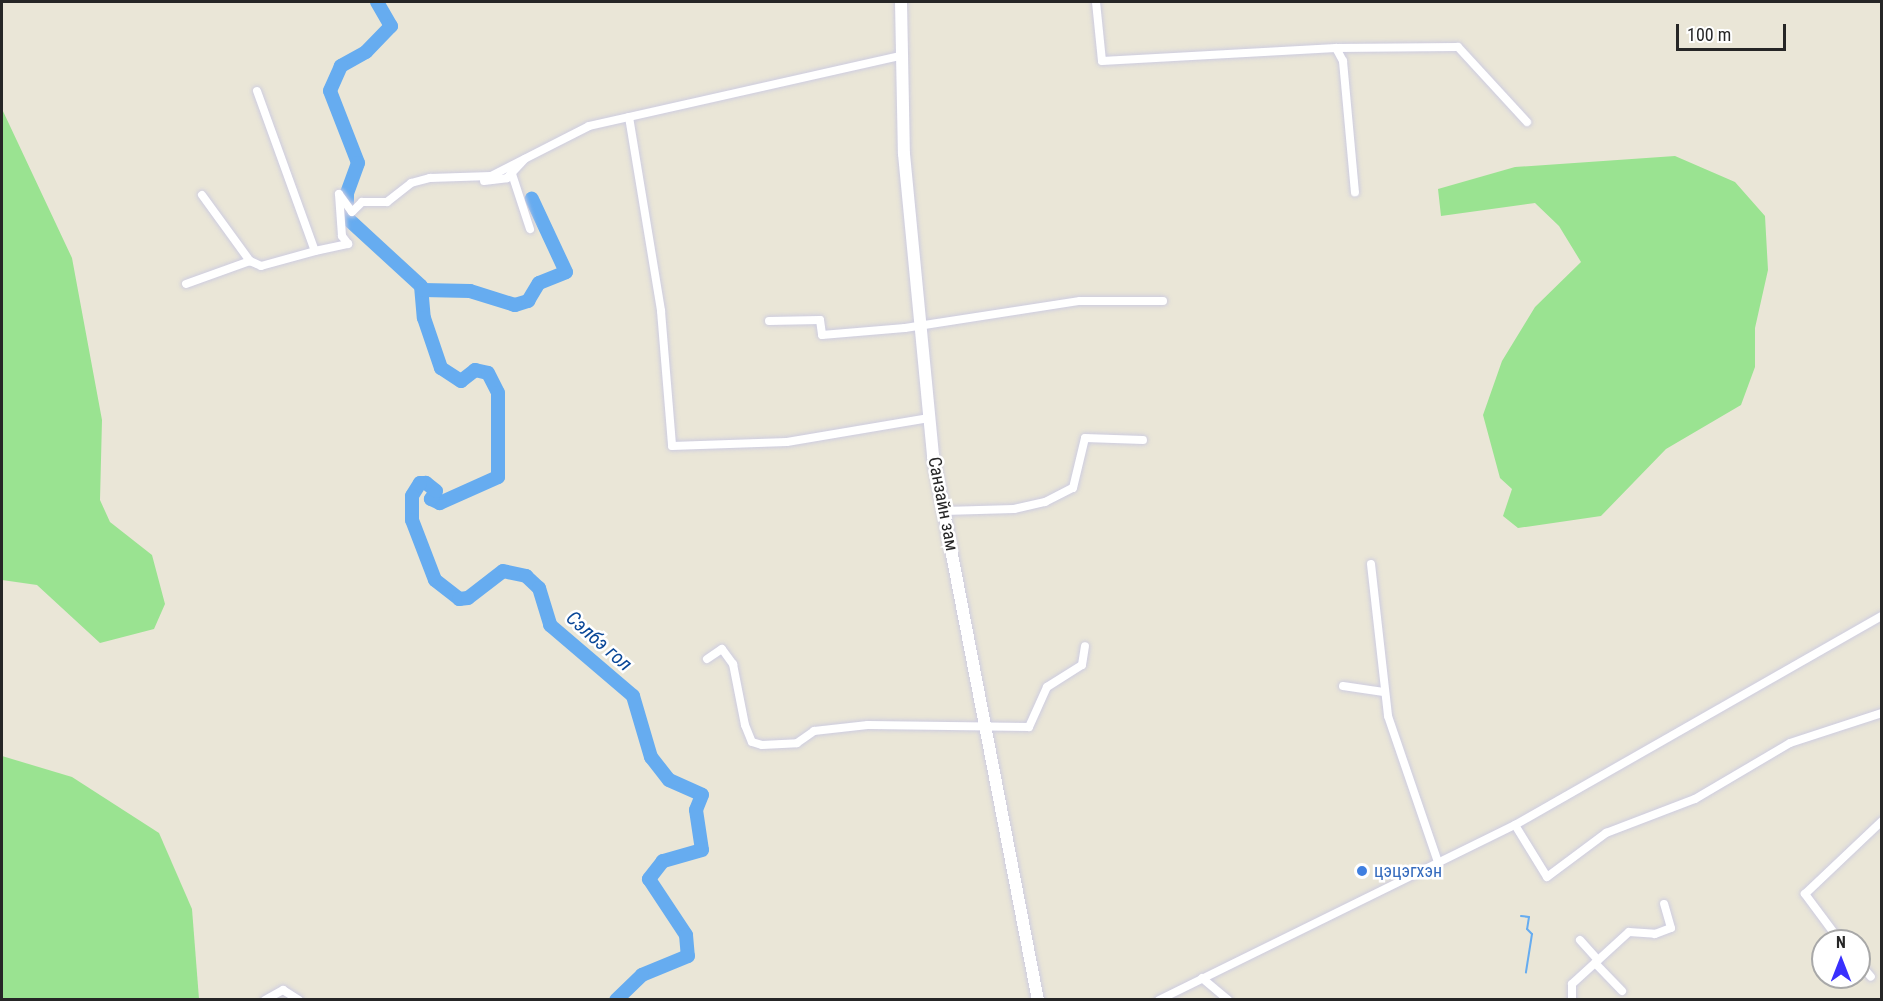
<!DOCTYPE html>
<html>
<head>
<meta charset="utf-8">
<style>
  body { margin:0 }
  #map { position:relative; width:1883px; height:1001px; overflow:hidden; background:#eae6d7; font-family:"Roboto Condensed",sans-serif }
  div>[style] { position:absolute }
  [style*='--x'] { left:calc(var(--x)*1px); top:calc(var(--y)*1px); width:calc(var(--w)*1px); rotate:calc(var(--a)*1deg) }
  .green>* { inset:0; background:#9ae391 }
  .stream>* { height:2px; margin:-1px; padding:0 1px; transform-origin:1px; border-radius:1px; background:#66acf0 }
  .river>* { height:14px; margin:-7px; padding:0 7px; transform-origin:7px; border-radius:7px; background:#66acf0 }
  .roads { filter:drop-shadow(0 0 2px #cdcce0) drop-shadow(0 0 2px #cdcce0) }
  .street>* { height:8px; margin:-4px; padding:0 4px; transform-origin:4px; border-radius:4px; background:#fff }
  .secondary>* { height:12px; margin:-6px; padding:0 6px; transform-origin:6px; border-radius:6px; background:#fff }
  .dots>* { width:16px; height:16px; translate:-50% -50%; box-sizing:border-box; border:3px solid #fff; border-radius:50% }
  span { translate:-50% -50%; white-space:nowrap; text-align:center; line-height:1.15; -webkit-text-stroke:5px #fff; paint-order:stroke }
  .street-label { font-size:18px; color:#262626 }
  .shop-label { font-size:18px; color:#366cbe }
  .left { translate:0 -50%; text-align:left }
  .water-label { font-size:20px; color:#0a4797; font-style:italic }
  .frame { position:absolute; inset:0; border:3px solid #262626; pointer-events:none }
  .north { position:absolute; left:1811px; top:929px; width:60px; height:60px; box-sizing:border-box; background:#fff; border:2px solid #a8a8a8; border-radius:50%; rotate:0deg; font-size:16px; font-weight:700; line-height:24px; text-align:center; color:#262626 }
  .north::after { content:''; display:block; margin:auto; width:21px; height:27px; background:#3930fd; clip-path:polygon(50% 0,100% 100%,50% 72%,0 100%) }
  .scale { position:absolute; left:1676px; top:24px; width:110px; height:27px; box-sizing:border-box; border:3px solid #262626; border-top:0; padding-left:8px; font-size:18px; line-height:21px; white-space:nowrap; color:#262626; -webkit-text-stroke:4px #fff; paint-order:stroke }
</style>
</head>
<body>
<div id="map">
  <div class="green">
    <div style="clip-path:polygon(2px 109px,72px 258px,102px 420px,100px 500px,110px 522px,152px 555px,165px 604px,154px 629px,100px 643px,37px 585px,2px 580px)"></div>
    <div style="clip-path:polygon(1675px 156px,1735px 182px,1765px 216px,1768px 270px,1755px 328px,1755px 367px,1741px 405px,1666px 449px,1601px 516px,1518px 528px,1503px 516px,1512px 489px,1500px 478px,1483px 415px,1502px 361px,1535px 307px,1581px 262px,1559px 226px,1535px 203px,1441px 216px,1438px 189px,1515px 167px)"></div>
    <div style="clip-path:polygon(2px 756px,72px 777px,159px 833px,192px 909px,199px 999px,2px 999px)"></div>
  </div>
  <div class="stream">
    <div style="--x:1521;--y:916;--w:8;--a:7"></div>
    <div style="--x:1529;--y:917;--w:12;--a:99"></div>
    <div style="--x:1527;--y:929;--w:7;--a:45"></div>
    <div style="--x:1532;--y:934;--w:39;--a:99"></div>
  </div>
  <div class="river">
    <div style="--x:377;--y:2;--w:28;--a:60"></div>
    <div style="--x:391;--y:26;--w:36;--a:134"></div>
    <div style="--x:366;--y:52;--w:29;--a:151"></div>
    <div style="--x:341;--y:66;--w:27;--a:114"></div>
    <div style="--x:330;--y:91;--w:77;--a:68.7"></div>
    <div style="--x:358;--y:163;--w:33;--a:110"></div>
    <div style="--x:347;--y:194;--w:24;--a:90"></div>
    <div style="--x:347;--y:218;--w:100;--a:42.6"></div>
    <div style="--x:421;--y:286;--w:32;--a:85"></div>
    <div style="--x:424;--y:318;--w:53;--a:71.2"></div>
    <div style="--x:441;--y:368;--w:24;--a:33"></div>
    <div style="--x:461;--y:381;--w:18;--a:-38"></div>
    <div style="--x:475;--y:370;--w:13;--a:13"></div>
    <div style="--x:488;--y:373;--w:22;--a:63"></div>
    <div style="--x:498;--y:393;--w:84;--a:90"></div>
    <div style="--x:498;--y:477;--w:64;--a:155.9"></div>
    <div style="--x:440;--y:503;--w:10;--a:-156"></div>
    <div style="--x:431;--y:499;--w:9;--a:-58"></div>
    <div style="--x:436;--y:491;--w:13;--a:-141"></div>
    <div style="--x:426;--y:483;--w:6;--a:180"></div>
    <div style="--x:420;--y:483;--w:15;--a:122"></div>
    <div style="--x:412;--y:496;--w:24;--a:90"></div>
    <div style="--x:412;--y:520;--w:64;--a:69"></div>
    <div style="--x:435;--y:580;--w:31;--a:38"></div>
    <div style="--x:459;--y:599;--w:9;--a:-6"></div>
    <div style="--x:468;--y:598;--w:44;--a:-37.6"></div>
    <div style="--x:503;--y:571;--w:24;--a:12"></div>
    <div style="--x:526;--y:576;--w:18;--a:43"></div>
    <div style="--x:539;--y:588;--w:39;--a:73"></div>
    <div style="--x:550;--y:625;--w:109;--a:40.5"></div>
    <div style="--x:633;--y:696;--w:64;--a:73.6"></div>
    <div style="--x:651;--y:757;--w:29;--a:52"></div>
    <div style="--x:669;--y:780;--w:36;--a:24"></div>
    <div style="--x:702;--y:795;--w:16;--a:112"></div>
    <div style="--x:696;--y:810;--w:40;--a:81.5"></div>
    <div style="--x:702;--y:850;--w:41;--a:164.2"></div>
    <div style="--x:663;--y:861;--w:23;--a:128"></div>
    <div style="--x:649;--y:879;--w:67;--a:56.5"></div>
    <div style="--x:686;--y:935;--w:21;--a:85"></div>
    <div style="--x:688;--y:956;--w:50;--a:157.6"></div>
    <div style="--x:642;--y:975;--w:36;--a:136"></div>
    <div style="--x:423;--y:290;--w:47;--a:1.2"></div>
    <div style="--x:470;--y:291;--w:47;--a:17.3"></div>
    <div style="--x:515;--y:305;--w:14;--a:-17"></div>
    <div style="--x:528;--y:301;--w:21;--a:-59"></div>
    <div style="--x:539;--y:283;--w:29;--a:-22"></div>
    <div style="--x:566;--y:272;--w:81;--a:-115"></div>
  </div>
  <div class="roads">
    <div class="street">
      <div style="--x:1096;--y:2;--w:59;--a:84.2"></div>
      <div style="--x:1102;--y:61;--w:234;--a:-3.2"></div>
      <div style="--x:1336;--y:48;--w:15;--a:62"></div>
      <div style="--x:1343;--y:61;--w:132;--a:84.8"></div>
      <div style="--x:1336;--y:48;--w:122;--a:-0.5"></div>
      <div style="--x:1458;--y:47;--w:102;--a:47.4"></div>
      <div style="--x:257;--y:91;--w:170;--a:70.1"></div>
      <div style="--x:315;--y:251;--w:34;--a:-12"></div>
      <div style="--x:348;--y:244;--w:10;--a:-127"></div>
      <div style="--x:342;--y:236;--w:42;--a:-94.1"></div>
      <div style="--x:339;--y:194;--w:22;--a:54"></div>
      <div style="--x:352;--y:212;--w:14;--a:-45"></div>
      <div style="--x:362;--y:202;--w:25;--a:0"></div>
      <div style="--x:387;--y:202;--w:31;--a:-38"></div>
      <div style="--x:411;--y:183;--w:20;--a:-15"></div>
      <div style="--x:430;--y:178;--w:61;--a:-1.9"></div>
      <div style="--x:491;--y:176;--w:110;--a:-27"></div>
      <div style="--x:589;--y:126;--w:322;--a:-12.7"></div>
      <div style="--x:629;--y:117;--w:197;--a:80.6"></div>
      <div style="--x:661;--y:311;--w:135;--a:85.3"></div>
      <div style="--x:672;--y:446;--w:115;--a:-2"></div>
      <div style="--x:787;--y:442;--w:144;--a:-9.6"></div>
      <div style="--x:512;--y:174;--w:58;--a:71.9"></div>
      <div style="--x:484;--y:181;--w:23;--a:-7"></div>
      <div style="--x:507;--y:178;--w:26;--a:-47"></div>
      <div style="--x:202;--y:195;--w:82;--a:54"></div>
      <div style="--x:250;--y:261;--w:12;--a:24"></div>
      <div style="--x:261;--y:266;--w:56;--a:-15.5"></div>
      <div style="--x:186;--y:284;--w:68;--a:-19.8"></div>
      <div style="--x:769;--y:321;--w:51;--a:-1.1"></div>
      <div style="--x:820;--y:320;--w:15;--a:82"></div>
      <div style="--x:822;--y:335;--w:83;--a:-4.8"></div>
      <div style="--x:905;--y:328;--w:177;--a:-8.8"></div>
      <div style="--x:1080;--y:301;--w:83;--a:0"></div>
      <div style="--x:944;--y:511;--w:70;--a:-1.6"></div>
      <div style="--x:1014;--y:509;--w:32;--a:-13"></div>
      <div style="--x:1045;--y:502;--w:31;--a:-27"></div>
      <div style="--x:1073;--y:488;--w:51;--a:-76.5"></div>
      <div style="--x:1085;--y:438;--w:58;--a:2"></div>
      <div style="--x:1371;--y:564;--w:153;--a:83.6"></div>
      <div style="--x:1388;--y:716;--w:154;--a:71.1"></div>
      <div style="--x:707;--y:659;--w:18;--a:-34"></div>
      <div style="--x:722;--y:649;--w:19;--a:54"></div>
      <div style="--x:733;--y:664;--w:62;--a:78.9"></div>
      <div style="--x:745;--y:725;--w:18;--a:68"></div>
      <div style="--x:752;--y:742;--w:10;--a:17"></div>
      <div style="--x:762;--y:745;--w:35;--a:-3"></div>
      <div style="--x:797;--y:743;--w:21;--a:-35"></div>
      <div style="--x:814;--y:731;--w:54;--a:-6.3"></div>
      <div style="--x:868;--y:725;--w:161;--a:0.7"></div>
      <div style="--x:1029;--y:727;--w:44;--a:-65.8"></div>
      <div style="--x:1047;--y:687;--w:41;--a:-32.2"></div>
      <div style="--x:1082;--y:665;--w:19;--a:-81"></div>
      <div style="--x:1343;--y:686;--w:41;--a:8.3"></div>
      <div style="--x:1515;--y:825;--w:61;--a:58.4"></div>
      <div style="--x:1547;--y:877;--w:74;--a:-36.7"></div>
      <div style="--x:1606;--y:833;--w:95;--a:-20.9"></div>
      <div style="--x:1695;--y:799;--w:110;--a:-30.5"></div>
      <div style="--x:1790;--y:743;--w:97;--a:-18.1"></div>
      <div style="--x:1580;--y:940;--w:27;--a:48"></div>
      <div style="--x:1840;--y:941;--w:59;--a:-126.7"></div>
      <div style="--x:1805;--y:894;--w:106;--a:-43.5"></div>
      <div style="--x:1595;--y:963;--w:39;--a:46"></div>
      <div style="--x:1859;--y:963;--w:18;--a:49"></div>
      <div style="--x:1202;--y:978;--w:34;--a:40"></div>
      <div style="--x:265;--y:1000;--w:21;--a:-29"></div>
      <div style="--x:283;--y:990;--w:19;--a:32"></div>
      <div style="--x:1159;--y:1000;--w:397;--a:-26.2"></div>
      <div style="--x:1515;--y:825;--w:422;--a:-29.7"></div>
      <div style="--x:1572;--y:1000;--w:16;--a:-90"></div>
      <div style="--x:1572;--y:984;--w:77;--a:-42.4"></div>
      <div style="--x:1629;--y:932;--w:26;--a:4"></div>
      <div style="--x:1655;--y:934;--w:17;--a:-21"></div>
      <div style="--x:1671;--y:928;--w:25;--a:-106"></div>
    </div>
    <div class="secondary">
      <div style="--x:901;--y:2;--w:152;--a:88.9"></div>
      <div style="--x:904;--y:154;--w:303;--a:84.5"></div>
      <div style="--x:933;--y:456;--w:554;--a:79.08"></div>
    </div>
  </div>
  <div class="dots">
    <div style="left:1362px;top:871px;background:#3f7fe0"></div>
  </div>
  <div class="street-label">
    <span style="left:943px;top:504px;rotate:79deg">Санзайн зам</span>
  </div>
  <div class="shop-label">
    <span class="left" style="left:1374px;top:871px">цэцэгхэн</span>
  </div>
  <div class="water-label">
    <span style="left:599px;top:641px;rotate:41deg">Сэлбэ гол</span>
  </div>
  <div class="frame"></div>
  <div class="north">N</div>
  <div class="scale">100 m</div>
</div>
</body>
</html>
